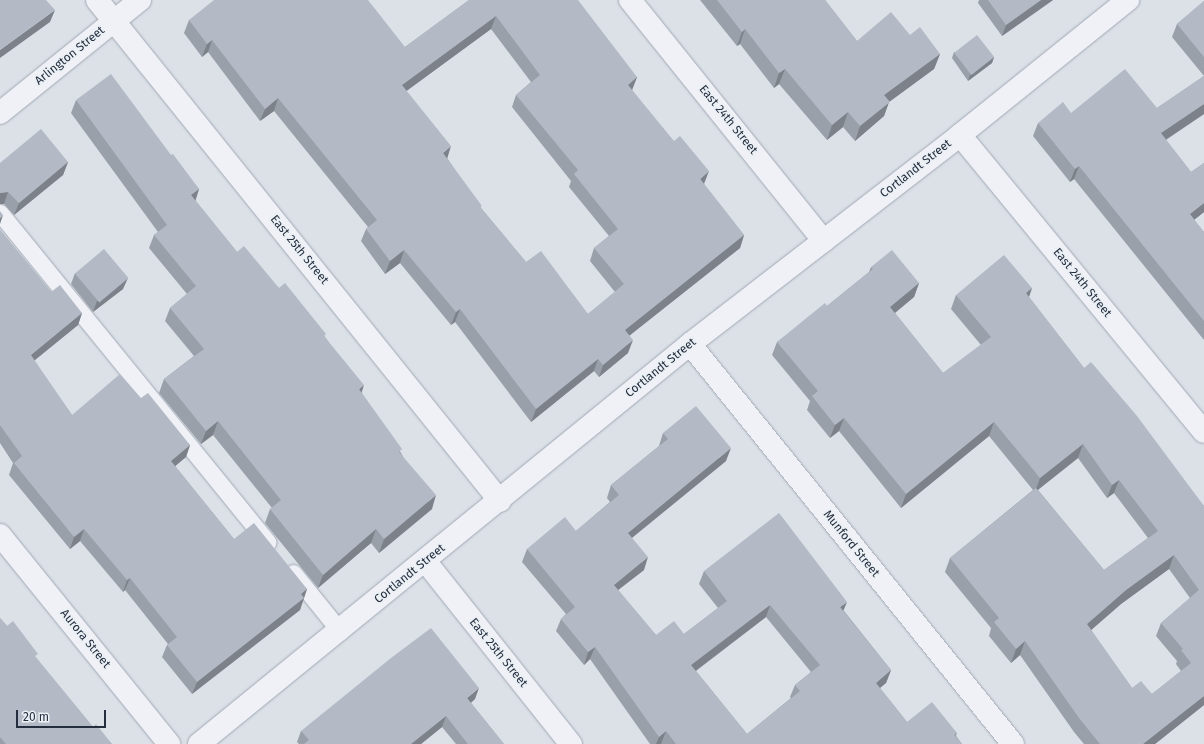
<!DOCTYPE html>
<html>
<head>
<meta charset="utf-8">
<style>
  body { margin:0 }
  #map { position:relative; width:1204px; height:744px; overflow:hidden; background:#dce1e8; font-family:"Fira Sans",sans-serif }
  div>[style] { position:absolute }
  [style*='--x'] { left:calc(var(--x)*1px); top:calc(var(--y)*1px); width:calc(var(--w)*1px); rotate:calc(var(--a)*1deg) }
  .roads { filter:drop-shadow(0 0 1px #a1a8b2) drop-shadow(0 0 1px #a1a8b2) }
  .lane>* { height:17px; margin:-8.5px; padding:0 8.5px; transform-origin:8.5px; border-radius:8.5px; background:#eff1f6 }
  .street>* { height:22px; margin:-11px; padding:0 11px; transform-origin:11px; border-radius:11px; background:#eff1f6 }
  .wall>* { inset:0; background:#9aa0a9 }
  .shaded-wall>* { inset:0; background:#7d828a }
  .building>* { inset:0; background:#b3bac5; transform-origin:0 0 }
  span { translate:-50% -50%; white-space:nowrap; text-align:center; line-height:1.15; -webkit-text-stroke:3.5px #ebf0f5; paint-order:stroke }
  .street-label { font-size:12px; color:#252e3f }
  .scale { position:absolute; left:16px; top:710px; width:90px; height:18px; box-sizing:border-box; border:2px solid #252e3f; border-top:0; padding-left:5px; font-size:12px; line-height:14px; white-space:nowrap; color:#252e3f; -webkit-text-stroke:3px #ebf0f5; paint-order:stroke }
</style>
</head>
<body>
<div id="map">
  <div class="roads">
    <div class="lane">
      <div style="--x:0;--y:213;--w:424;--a:50.9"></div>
      <div style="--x:293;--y:573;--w:75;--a:51"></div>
    </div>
    <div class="street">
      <div style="--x:97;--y:0;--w:643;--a:51.19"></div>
      <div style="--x:630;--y:0;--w:309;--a:51.2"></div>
      <div style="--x:0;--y:113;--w:180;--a:-38.9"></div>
      <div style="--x:960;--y:135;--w:384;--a:50.6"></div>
      <div style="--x:690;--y:344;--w:514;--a:51.08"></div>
      <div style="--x:0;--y:535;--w:269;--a:51"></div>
      <div style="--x:426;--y:562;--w:233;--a:51.5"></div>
      <div style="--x:199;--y:744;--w:633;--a:-39.17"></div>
      <div style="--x:690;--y:344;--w:341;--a:-37.7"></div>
      <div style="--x:960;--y:135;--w:216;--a:-38.8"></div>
    </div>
  </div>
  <div class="wall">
    <div style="clip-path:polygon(evenodd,469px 0,637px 77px,632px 90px,704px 184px,744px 235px,740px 248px,629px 336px,628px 353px,599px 377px,594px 371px,531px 422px,455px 322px,451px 325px,400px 263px,385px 274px,361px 241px,366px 229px,368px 227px,274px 111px,260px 121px,208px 52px,202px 57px,184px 33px,189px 20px,405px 47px,469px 0,491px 29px,531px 82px,516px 95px,512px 107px,571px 181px,569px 187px,609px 236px,594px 248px,590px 261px,615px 292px,588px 314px,526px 262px,481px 208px,447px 158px,406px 91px,491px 29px)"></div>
    <div style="clip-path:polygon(700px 0,825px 0,857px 41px,910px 35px,940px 54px,934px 69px,889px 102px,884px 116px,855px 141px,843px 127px,827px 140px,779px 84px,774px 88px,740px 44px,737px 46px)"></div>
    <div style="clip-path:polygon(979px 0,1053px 0,1002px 36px,978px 3px)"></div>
    <div style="clip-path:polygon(1204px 1px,1204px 114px,1166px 140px,1191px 172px,1204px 163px,1204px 212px,1194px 220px,1204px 232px,1204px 340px,1074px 179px,1070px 182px,1033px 136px,1038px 123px,1157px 108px,1204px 76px,1172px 37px,1177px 24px)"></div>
    <div style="clip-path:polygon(954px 52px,994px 57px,992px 63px,968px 81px,952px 58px)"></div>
    <div style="clip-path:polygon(76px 100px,171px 155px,199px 189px,195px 200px,237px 252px,279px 288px,325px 337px,401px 453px,432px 509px,379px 553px,371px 543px,318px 588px,265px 523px,270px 509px,272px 508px,213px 435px,201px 444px,159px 393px,164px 379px,194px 356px,165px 321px,170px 308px,187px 294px,149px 248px,154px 235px,158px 232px,71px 113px)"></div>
    <div style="clip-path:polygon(68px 162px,63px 175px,14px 215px,4px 204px,0 204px,0 163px)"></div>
    <div style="clip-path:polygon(0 230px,51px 292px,82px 313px,78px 325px,34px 361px,72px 415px,141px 398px,190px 445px,186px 457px,175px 466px,234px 539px,307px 589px,300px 610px,192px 694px,162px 657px,167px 645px,168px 644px,125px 590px,123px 592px,80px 541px,70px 549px,9px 475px,13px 463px,0 443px)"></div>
    <div style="clip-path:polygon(evenodd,871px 267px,919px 283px,914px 297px,895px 313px,943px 373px,981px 345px,951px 309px,956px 295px,1032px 288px,1029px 297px,1084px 368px,1204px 506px,1204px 705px,1155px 744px,1084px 744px,1074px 732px,1020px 655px,1011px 663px,989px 636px,991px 628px,945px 572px,950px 558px,1033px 490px,989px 436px,901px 508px,839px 431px,830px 438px,807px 410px,810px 401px,772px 355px,777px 342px,827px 306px,869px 272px,871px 267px,1078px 458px,1107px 498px,1114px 493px,1148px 538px,1104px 570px,1038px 490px,1078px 458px,871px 267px,1169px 569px,1190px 598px,1161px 623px,1156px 636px,1177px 661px,1176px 664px,1181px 671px,1152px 694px,1132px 688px,1091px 630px,1121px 604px,1169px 569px)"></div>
    <div style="clip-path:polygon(75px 273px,123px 289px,93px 312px,71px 284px)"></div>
    <div style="clip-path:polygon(evenodd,663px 433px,726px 461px,632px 538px,644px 570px,618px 590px,656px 635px,684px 634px,718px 608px,699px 584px,704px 571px,844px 611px,891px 670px,886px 683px,880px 688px,907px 722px,957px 733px,956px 736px,962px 744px,650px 744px,590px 659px,584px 665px,556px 631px,561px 619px,566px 614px,522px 562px,527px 549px,576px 531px,610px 502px,607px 498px,611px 485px,659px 446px,663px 433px,766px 617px,811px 672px,795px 685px,790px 697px,791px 698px,747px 734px,696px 671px,766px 617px)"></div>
    <div style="clip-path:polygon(0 618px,7px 626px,36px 658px,93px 727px,112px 744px,0 744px)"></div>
    <div style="clip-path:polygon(475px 699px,471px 703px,504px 744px,456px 744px,442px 727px,421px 744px,299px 744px,297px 742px,301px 731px)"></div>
  </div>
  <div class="shaded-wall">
    <div style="clip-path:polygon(1041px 0,1053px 0,1002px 36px,1006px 25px)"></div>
    <div style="clip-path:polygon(55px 10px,50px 22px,0 58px,0 50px)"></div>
    <div style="clip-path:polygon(496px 16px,491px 29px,397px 98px,402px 85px)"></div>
    <div style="clip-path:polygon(745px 29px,740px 44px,737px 46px,742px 32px)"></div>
    <div style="clip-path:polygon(212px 40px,208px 52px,202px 57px,207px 44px)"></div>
    <div style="clip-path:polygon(940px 54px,934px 69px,889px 102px,884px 116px,855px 141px,860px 126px,884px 95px)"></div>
    <div style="clip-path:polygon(994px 57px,992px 63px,968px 81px,970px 75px)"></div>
    <div style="clip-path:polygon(785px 69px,779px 84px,774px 88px,779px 73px)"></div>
    <div style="clip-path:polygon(637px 77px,632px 90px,628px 85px)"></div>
    <div style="clip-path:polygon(278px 98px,274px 111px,260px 121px,265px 109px)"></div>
    <div style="clip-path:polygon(1204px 104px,1204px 114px,1156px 146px,1161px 133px)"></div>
    <div style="clip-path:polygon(848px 112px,843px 127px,827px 140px,832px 125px)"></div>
    <div style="clip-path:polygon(451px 146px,447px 159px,443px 153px)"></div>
    <div style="clip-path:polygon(68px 162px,63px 175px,14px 215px,19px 203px)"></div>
    <div style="clip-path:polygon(1079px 166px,1074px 179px,1070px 182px,1075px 169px)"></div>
    <div style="clip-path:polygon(709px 171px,704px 184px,700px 179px)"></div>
    <div style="clip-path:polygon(199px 189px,195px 202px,191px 195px)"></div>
    <div style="clip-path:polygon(8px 192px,4px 204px,0 204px,0 193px)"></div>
    <div style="clip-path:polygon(1204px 203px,1204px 212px,1185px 227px,1190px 214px)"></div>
    <div style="clip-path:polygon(3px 215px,0 224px,0 218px)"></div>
    <div style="clip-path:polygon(744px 235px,740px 248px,620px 343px,625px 330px)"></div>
    <div style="clip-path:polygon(404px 250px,400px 263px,385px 274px,390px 261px)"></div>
    <div style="clip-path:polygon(128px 278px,123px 289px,93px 312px,97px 301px)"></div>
    <div style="clip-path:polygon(919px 283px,914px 297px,885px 321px,890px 307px)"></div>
    <div style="clip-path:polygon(1032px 288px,1027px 302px,1026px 293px)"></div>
    <div style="clip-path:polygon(460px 309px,455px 322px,451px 325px,456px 312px)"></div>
    <div style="clip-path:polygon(82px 313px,78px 325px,26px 367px,31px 355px)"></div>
    <div style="clip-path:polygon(633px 340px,628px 353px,599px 377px,603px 365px)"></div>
    <div style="clip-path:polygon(598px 359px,594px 371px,531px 422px,536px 409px)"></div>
    <div style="clip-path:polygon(364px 385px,360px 398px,359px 389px)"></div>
    <div style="clip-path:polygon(844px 418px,839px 431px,830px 438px,835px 425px)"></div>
    <div style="clip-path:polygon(218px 421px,213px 435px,201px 444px,206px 431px)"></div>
    <div style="clip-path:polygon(994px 422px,989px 436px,901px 508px,906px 494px)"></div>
    <div style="clip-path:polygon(1083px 444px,1078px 458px,1035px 492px,1040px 478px)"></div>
    <div style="clip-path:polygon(190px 445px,186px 457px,167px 473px,171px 461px)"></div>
    <div style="clip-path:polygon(731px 448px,726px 461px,623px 545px,628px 533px)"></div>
    <div style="clip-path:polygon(1119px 480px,1114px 493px,1107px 498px,1112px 485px)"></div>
    <div style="clip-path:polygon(436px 495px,432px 509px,379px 553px,384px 539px)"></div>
    <div style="clip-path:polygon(84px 529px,80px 541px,70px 549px,74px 537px)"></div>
    <div style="clip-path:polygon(376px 529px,371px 543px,318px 588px,323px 575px)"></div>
    <div style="clip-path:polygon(1174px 555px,1169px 569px,1121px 604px,1082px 638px,1087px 624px,1126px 590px)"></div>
    <div style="clip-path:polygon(648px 557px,644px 570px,609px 597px,614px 585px)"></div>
    <div style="clip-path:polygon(130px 578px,125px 590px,123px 592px,127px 580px)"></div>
    <div style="clip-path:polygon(307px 589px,300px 610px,192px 694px,197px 682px)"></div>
    <div style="clip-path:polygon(847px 602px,842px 614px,840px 607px)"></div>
    <div style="clip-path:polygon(770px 605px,766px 617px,686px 678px,691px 665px)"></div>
    <div style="clip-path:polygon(1025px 641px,1020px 655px,1011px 663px,1016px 649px)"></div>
    <div style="clip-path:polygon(595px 647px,590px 659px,584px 665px,588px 652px)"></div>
    <div style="clip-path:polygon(891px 670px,886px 683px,871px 695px,876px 683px)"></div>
    <div style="clip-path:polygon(479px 688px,475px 699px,463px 709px,467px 698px)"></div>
    <div style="clip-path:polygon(1204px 696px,1204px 705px,1155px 744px,1143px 744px)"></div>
    <div style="clip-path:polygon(446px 716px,442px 727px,421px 744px,411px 744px)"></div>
    <div style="clip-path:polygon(666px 731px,661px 744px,656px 744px,659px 737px)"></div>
  </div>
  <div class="building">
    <div style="clip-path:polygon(0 0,46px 0,55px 10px,0 50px)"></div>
    <div style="clip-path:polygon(evenodd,214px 0,368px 0,405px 47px,469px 0,578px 0,637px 77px,628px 85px,674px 141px,680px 136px,709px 171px,700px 179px,744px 235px,625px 330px,633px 340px,603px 365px,598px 359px,536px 409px,460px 309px,456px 312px,404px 250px,390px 261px,366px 229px,377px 220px,278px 98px,265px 109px,212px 40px,207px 44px,189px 20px,214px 0,496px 16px,540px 75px,516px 95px,578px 170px,574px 174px,618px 229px,594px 248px,624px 284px,588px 314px,541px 251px,526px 262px,480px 207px,482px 206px,443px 153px,451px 146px,402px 85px,496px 16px)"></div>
    <div style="clip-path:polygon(717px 0,825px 0,857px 41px,891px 12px,910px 35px,920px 27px,940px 54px,884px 95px,890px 102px,860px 126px,848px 112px,832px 125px,785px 69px,779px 73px,745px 29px,742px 32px)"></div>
    <div style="clip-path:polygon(988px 0,1041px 0,1006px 25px)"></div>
    <div style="clip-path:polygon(1204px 1px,1204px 57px,1177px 24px)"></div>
    <div style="left:977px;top:35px;width:28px;height:29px;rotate:52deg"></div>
    <div style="clip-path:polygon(1125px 69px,1157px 108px,1204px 76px,1204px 104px,1161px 133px,1191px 172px,1204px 163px,1204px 203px,1190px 214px,1204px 232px,1204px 321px,1079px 166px,1075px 169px,1038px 123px,1063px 102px,1071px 113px)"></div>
    <div style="clip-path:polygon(111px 74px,171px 155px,173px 154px,199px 189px,191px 195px,237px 252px,244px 246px,279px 288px,285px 283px,326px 334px,324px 336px,364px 385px,359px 389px,402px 449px,399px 452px,436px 495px,384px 539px,376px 529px,323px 575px,270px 509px,281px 500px,218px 421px,206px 431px,164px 379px,204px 349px,170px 308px,196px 286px,154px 235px,167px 225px,76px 100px)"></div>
    <div style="clip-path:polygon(41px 129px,68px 162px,19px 203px,8px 192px,0 193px,0 163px)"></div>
    <div style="clip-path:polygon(0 211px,3px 215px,0 218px)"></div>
    <div style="clip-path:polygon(0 230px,51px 292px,60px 285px,82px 313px,31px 355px,72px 415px,120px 374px,141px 398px,148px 393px,190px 445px,171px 461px,234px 539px,254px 523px,307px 589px,301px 594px,304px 598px,197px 682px,167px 645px,177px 637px,130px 578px,127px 580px,84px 529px,74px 537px,14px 463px,22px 456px,0 425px)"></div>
    <div style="left:104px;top:249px;width:38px;height:38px;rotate:50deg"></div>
    <div style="clip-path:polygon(evenodd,892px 250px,919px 283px,890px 307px,943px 373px,991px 337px,956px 295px,1004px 255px,1032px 288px,1026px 293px,1084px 368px,1091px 362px,1137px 416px,1204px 506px,1204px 696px,1143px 744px,1100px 744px,1079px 718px,1025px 641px,1016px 649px,994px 622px,999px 618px,950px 558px,1036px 488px,1104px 570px,1158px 531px,1119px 480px,1112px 485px,1083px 444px,1040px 478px,994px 422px,906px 494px,844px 418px,835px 425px,812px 396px,818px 391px,777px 342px,825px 303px,827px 306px,873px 269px,871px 267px,892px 250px,1174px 555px,1199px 590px,1161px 623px,1183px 649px,1181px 650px,1191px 663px,1152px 694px,1141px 681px,1132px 688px,1087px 624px,1126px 590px,1174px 555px)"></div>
    <div style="clip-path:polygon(evenodd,696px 406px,731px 448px,628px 533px,648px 557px,614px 585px,656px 635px,674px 621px,684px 634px,727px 601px,704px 571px,779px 513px,847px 602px,840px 607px,891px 670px,876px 683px,907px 722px,932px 702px,957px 733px,954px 735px,962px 744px,676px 744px,666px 731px,659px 737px,595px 647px,588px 652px,561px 619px,575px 607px,527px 549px,565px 517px,576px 531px,619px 495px,611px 485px,668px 439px,663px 433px,696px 406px,770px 605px,820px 665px,795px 685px,800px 691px,747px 734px,691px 665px,770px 605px)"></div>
    <div style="clip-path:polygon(0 618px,7px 626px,13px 621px,38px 654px,35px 656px,93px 727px,96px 724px,112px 744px,6px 744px,0 737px)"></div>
    <div style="clip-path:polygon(431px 628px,479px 688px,467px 698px,504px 744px,468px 744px,446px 716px,411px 744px,304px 744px,309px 740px,301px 731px,391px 658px)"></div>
  </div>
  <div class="street-label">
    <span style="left:70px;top:56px;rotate:-39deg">Arlington Street</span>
    <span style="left:728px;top:120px;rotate:51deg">East 24th Street</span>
    <span style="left:916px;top:169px;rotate:-38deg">Cortlandt Street</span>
    <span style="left:299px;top:250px;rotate:51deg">East 25th Street</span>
    <span style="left:1082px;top:283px;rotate:51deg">East 24th Street</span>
    <span style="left:661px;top:368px;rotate:-39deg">Cortlandt Street</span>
    <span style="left:851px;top:544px;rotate:51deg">Munford Street</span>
    <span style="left:410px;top:574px;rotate:-39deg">Cortlandt Street</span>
    <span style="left:85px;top:639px;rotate:51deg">Aurora Street</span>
    <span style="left:498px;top:653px;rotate:51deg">East 25th Street</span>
  </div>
  <div class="scale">20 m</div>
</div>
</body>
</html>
